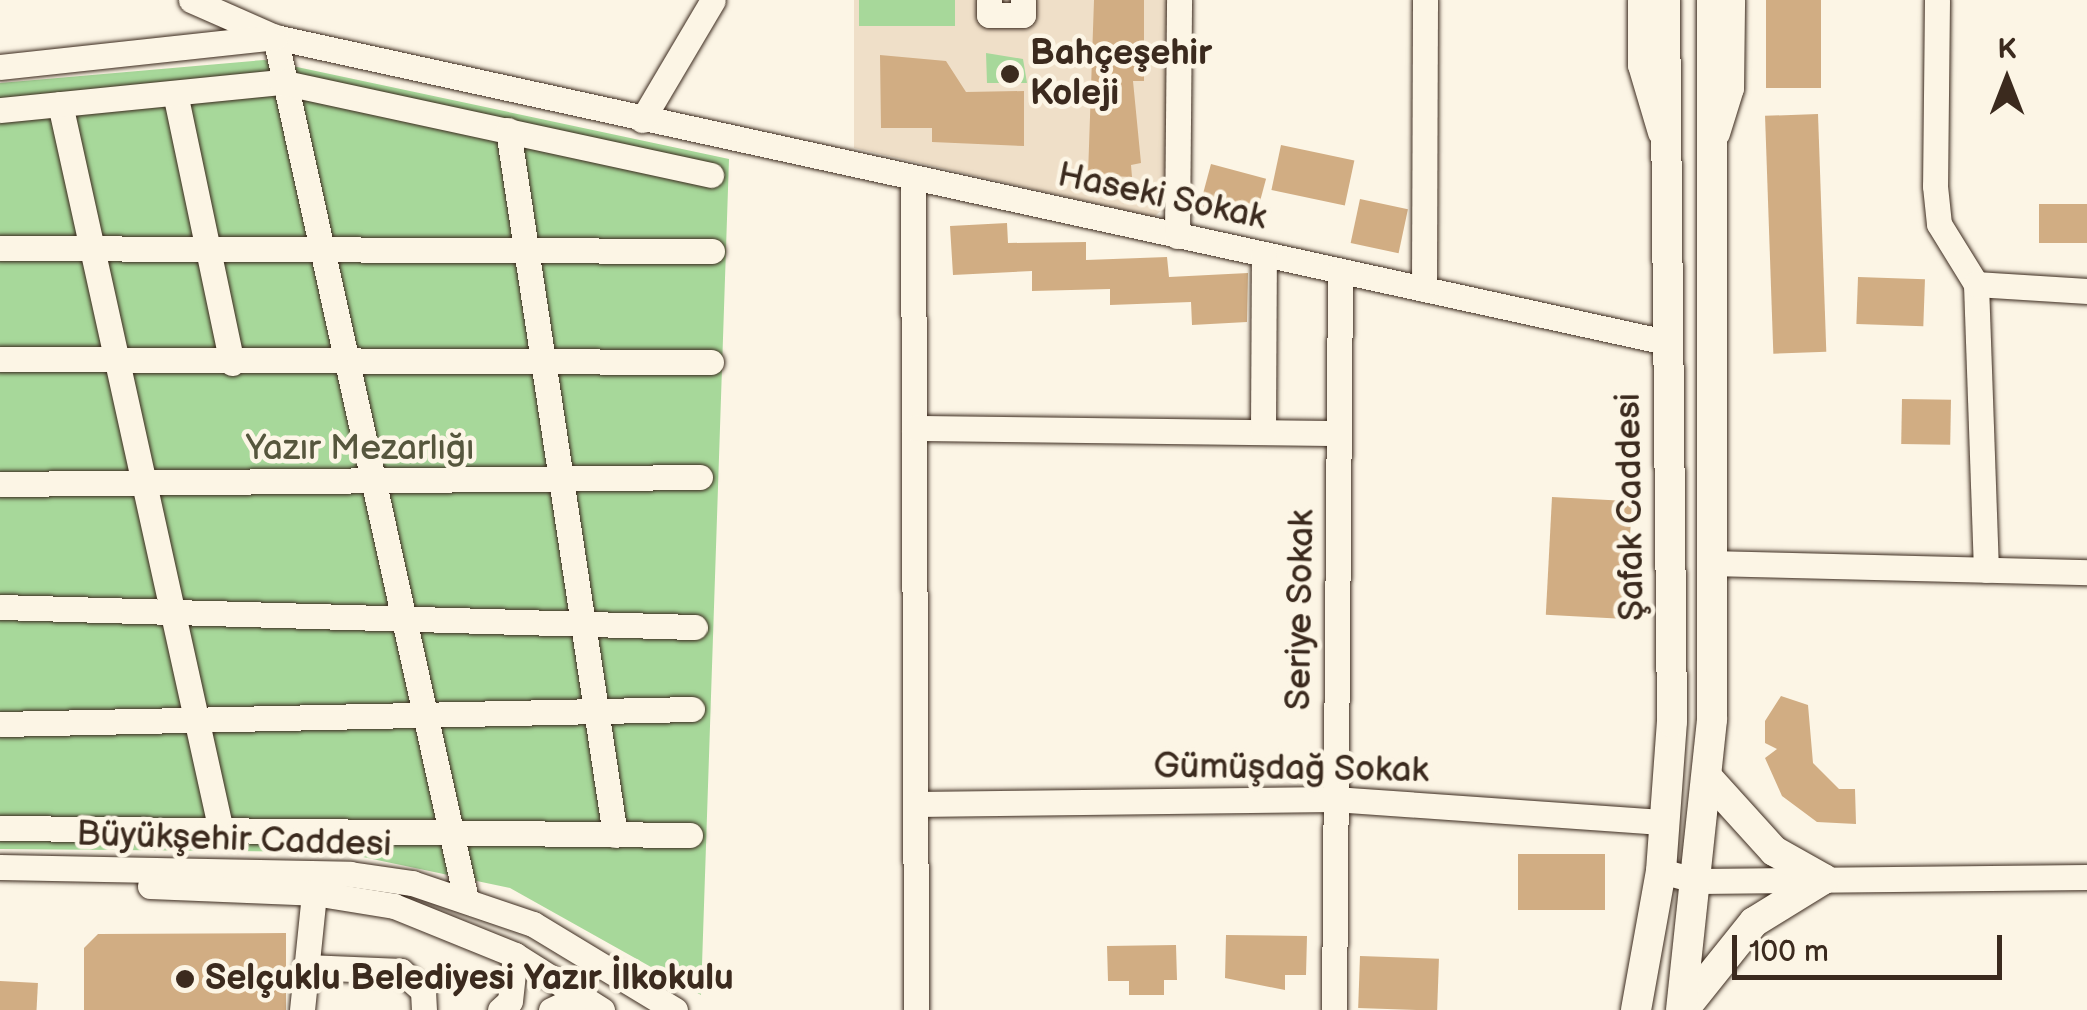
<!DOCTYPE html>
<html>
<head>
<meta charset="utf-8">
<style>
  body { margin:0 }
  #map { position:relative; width:2087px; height:1010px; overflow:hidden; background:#fcf5e5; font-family:"Balsamiq Sans",sans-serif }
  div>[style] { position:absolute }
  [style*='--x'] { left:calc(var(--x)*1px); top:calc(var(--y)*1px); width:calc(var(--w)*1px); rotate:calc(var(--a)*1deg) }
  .built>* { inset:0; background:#efdfc8 }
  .green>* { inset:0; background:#a7d89a; transform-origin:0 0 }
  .building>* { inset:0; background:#d1ad83; transform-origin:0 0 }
  .roads { filter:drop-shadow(0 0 2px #3b2a1e) drop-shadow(0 0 2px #3b2a1e) }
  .minor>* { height:25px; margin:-12.5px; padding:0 12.5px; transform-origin:12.5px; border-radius:12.5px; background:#fcf5e5 }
  .major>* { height:30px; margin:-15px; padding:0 15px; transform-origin:15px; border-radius:15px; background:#fcf5e5 }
  .dots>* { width:28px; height:28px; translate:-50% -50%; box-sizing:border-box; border:5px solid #fcf5e5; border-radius:50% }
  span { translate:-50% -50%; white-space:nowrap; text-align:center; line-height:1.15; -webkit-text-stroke:9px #fcf5e5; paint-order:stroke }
  .poi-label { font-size:35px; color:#3b2a1e; font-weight:700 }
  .left { translate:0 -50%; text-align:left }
  .street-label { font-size:35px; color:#3b2a1e }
  .park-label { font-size:35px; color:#56563d }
  .north { position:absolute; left:1957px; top:30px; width:100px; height:100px; -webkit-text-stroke:8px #fcf5e5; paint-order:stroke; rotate:0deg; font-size:28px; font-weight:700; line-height:40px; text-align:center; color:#3b2a1e }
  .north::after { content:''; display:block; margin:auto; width:35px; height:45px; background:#3b2a1e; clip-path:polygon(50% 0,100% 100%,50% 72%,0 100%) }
  .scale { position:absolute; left:1732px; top:935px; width:270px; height:45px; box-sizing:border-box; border:5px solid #3b2a1e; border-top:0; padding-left:12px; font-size:30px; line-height:35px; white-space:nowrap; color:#3b2a1e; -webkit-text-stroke:8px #fcf5e5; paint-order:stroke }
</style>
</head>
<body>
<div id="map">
  <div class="built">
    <div style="clip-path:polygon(854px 0,1167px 0,1167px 205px,1154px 217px,854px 148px)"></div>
  </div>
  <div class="green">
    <div style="left:859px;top:0;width:96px;height:26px"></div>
    <div style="clip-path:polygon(986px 53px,1023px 59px,1027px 83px,987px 83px)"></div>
    <div style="clip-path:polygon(264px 60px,729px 159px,701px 995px,510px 888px,339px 852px,0 849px,0 83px)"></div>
  </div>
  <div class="building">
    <div style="clip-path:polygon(1094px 0,1144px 0,1144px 81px,1133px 81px,1141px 163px,1131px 165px,1132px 177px,1088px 175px)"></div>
    <div style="left:1766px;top:0;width:55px;height:88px"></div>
    <div style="clip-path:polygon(880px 55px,946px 61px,966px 92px,1024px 91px,1024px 146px,932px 142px,932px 128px,881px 128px)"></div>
    <div style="left:1818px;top:114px;width:238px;height:53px;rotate:88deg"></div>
    <div style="left:1281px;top:145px;width:75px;height:46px;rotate:12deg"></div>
    <div style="left:1211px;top:164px;width:57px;height:49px;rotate:15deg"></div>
    <div style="left:1360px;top:199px;width:49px;height:45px;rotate:12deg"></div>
    <div style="left:2087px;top:204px;width:39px;height:48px;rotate:90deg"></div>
    <div style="clip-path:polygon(1007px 223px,1008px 243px,1086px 242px,1086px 260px,1167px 257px,1169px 277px,1248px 273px,1247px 322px,1192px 325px,1191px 302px,1110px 305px,1110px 289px,1032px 291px,1032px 271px,953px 275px,950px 226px)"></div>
    <div style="left:1858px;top:277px;width:67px;height:47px;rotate:2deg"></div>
    <div style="left:1902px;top:399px;width:49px;height:45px;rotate:1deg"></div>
    <div style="left:1552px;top:497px;width:80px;height:118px;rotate:3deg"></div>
    <div style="clip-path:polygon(1781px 696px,1808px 705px,1813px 763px,1839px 789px,1855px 789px,1856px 824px,1817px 822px,1782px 796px,1765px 758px,1777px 749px,1765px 743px,1765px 721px)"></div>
    <div style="left:1605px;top:854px;width:56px;height:87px;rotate:90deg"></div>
    <div style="clip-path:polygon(286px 933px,286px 1010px,84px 1010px,84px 948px,98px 934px)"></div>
    <div style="clip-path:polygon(1226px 935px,1307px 936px,1306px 975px,1285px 975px,1285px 990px,1225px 978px)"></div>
    <div style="clip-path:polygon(1176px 945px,1177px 980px,1164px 980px,1164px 995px,1129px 995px,1129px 981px,1108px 981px,1107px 946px)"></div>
    <div style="left:1360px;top:956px;width:79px;height:52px;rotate:2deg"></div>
    <div style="left:0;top:981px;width:38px;height:29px;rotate:3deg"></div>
  </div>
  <div class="roads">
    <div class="minor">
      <div style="--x:191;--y:0;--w:92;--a:23.8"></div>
      <div style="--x:275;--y:37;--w:1424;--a:12.37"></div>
      <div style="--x:989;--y:0;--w:15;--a:90"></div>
      <div style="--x:989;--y:15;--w:34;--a:0"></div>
      <div style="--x:1023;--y:15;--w:15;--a:-90"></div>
      <div style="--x:1640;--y:0;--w:65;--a:90"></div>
      <div style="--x:1640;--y:65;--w:70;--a:73.4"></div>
      <div style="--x:1937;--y:0;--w:186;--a:90.6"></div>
      <div style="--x:1935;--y:186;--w:38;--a:84"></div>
      <div style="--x:1939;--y:224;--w:70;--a:58.3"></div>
      <div style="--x:1976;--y:284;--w:286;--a:88"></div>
      <div style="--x:275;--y:37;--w:883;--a:77.51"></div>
      <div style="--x:0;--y:67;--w:277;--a:-6.2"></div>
      <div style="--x:175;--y:93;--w:276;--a:78.1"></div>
      <div style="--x:60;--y:104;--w:745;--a:77.51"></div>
      <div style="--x:0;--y:110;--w:282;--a:-5.7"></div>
      <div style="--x:281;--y:82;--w:440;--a:12.2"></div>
      <div style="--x:642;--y:120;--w:139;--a:-59.4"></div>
      <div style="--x:508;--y:130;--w:713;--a:81.37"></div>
      <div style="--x:1717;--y:133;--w:47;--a:-72.7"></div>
      <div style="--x:1731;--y:88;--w:88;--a:-89.3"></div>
      <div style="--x:913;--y:178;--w:832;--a:89.79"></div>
      <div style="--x:1177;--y:236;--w:236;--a:-89.5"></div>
      <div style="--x:0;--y:248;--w:712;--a:0.24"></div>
      <div style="--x:1976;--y:284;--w:111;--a:3.6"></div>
      <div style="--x:1424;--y:289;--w:289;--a:-89.8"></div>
      <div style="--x:0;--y:359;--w:711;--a:0.24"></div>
      <div style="--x:914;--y:428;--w:424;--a:0.7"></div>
      <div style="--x:1263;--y:432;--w:177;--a:-89.7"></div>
      <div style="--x:0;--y:484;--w:700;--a:-0.57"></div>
      <div style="--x:1712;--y:563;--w:375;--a:1.4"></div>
      <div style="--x:0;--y:607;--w:695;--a:1.65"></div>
      <div style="--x:0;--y:724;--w:692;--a:-1.24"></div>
      <div style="--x:916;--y:804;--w:418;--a:-0.7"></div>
      <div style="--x:1334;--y:799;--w:332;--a:4"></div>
      <div style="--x:0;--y:828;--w:690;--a:0.58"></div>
      <div style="--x:0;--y:867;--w:350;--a:1.1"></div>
      <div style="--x:350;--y:874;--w:63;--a:8.3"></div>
      <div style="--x:412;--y:883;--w:128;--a:18.7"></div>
      <div style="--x:533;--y:924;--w:166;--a:31.2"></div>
      <div style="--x:1661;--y:871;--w:39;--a:15"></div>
      <div style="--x:1699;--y:881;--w:388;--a:-0.6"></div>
      <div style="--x:150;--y:886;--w:164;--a:2.4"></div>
      <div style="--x:314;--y:893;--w:81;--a:9.2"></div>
      <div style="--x:394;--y:906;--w:131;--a:22"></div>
      <div style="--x:515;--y:955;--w:103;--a:32.3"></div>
      <div style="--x:306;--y:967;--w:95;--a:2.4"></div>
      <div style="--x:401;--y:971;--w:30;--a:42"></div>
      <div style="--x:423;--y:991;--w:19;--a:87"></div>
      <div style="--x:302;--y:1010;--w:118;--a:-84.1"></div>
      <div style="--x:500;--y:1010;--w:13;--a:-42"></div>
      <div style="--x:510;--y:1001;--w:46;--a:-83.8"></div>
      <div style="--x:551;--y:1010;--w:33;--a:-25"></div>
      <div style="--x:1334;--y:1010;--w:739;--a:-89.53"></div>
    </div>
    <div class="major">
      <div style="--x:1685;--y:1008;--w:110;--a:-51.3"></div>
      <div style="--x:1754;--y:922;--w:82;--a:-31.6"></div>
      <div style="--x:1824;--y:879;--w:57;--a:-150.8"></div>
      <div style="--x:1774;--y:851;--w:100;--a:-132.2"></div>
      <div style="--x:1636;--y:1010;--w:141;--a:-79.8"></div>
      <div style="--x:1661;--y:871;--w:149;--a:-85.8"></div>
      <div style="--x:1672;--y:722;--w:722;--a:-90.56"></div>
      <div style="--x:1681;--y:1010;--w:292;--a:-83.9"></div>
      <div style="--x:1712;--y:720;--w:720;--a:-90"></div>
    </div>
  </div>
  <div class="dots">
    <div style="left:1010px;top:74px;background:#3b2a1e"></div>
    <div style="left:185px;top:979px;background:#3b2a1e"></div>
  </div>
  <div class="poi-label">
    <span class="left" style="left:1030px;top:74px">Bahçeşehir<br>Koleji</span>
    <span class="left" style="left:205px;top:979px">Selçuklu Belediyesi Yazır İlkokulu</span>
  </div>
  <div class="street-label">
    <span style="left:1162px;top:197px;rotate:12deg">Haseki Sokak</span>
    <span style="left:1631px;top:507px;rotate:-91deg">Şafak Caddesi</span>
    <span style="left:1301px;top:610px;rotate:-89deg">Seriye Sokak</span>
    <span style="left:1291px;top:769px;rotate:1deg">Gümüşdağ Sokak</span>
    <span style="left:234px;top:840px;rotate:2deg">Büyükşehir Caddesi</span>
  </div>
  <div class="park-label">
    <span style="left:360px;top:449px">Yazır Mezarlığı</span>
  </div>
  <div class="north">K</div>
  <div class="scale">100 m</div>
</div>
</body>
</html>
